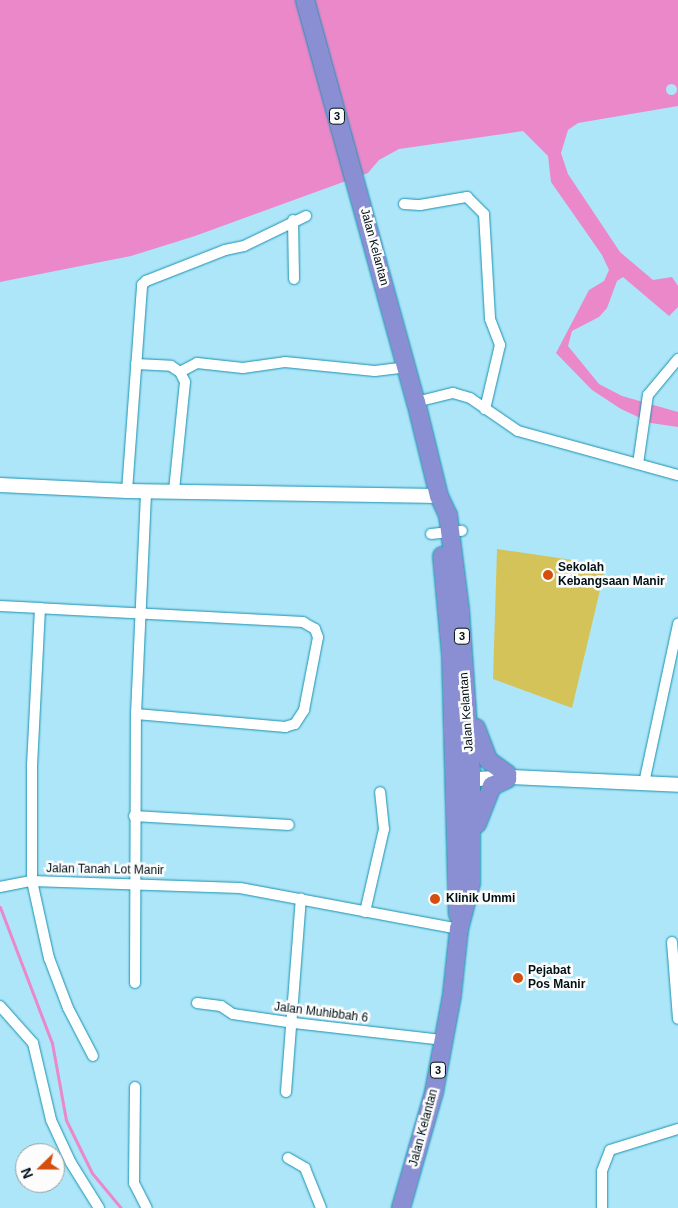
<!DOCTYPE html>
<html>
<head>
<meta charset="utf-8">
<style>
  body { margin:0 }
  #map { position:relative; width:678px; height:1208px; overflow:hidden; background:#ade6f9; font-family:Arial,sans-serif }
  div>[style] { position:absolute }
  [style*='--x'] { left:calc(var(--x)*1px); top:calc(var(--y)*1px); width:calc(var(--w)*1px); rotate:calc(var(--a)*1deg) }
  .green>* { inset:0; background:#d4c358 }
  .water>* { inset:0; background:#ea88ca }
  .pier>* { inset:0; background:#ade6f9 }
  .round { border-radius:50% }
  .stream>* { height:3px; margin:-1.5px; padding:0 1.5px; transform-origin:1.5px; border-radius:1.5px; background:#ea88ca }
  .roads { filter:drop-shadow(0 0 1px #1a92b0) drop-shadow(0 0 1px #1a92b0) }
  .street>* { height:10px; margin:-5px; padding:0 5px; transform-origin:5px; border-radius:5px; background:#fff }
  .secondary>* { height:14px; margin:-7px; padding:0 7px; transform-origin:7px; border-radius:7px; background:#fff }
  .highway>* { height:18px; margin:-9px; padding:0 9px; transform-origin:9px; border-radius:9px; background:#8a8fd3 }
  .dots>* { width:14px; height:14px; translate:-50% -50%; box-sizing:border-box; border:2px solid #fcfcfc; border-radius:50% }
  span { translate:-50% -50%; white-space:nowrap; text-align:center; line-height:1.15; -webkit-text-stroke:5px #fcfcfc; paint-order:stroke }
  .shield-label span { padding:1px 4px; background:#fcfcfc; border:1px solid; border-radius:4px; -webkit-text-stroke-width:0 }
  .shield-label { font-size:11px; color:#001117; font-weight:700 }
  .street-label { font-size:12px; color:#001117 }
  .poi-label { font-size:12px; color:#001117; font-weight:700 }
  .left { translate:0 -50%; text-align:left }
  .north { position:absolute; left:15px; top:1143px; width:50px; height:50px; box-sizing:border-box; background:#fcfcfc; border:1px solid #979ea0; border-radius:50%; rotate:248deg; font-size:14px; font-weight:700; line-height:20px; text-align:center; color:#001117 }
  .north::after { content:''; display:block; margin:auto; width:18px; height:22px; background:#d44f0f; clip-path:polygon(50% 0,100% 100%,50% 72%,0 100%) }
</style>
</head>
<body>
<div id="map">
  <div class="green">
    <div style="clip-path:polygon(497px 549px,606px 565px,572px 708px,493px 679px)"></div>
  </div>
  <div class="water">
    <div style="clip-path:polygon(0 0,678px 0,678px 106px,578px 123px,568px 130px,561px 153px,568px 174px,620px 252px,653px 280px,672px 277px,678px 286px,678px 307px,669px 316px,623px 277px,617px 281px,607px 308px,599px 317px,572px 331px,568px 346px,599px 384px,622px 396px,678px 412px,678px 427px,651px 423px,621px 409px,592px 390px,556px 353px,589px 290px,604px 281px,609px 270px,602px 255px,551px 182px,548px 156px,523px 131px,399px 149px,379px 160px,368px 173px,195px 236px,131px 256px,0 282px)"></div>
  </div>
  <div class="pier">
    <div class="round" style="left:665.5px;top:83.5px;width:11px;height:11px"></div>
  </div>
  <div class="stream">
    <div style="--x:0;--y:907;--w:146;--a:69.1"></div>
    <div style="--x:52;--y:1043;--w:78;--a:79.7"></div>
    <div style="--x:66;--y:1120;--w:59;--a:63.9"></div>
    <div style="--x:92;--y:1173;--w:45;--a:50.4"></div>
  </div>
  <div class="roads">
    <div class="street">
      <div style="--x:404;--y:204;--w:16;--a:4"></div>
      <div style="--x:420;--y:205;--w:48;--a:-9.7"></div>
      <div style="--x:467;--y:197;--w:24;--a:45"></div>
      <div style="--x:484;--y:214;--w:105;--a:86.7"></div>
      <div style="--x:490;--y:319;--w:28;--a:69"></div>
      <div style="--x:500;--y:345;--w:66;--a:103.2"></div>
      <div style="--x:293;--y:220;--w:59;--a:89"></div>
      <div style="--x:136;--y:364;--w:35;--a:3"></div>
      <div style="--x:171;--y:366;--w:11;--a:34"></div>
      <div style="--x:180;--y:372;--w:11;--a:63"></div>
      <div style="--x:185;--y:382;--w:110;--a:95.8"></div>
      <div style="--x:180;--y:372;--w:19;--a:-28"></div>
      <div style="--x:197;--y:363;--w:46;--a:6.2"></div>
      <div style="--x:243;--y:368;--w:42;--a:-8.1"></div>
      <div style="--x:285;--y:362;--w:90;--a:5.7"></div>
      <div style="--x:375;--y:371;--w:31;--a:-7"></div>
      <div style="--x:416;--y:402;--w:38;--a:-14"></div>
      <div style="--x:453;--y:393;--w:18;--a:16"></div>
      <div style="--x:470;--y:398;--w:58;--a:34.5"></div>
      <div style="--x:518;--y:431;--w:166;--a:15.4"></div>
      <div style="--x:638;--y:464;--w:70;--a:-81.8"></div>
      <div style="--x:648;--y:395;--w:47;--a:-50.2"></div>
      <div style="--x:127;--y:491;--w:207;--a:-85.8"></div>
      <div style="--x:142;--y:285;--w:6;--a:-45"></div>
      <div style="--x:146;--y:281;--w:85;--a:-21.4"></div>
      <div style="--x:225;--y:250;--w:19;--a:-12"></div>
      <div style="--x:244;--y:246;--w:69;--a:-25.8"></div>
      <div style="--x:431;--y:534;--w:31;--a:-6"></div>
      <div style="--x:0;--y:606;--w:40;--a:2.9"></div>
      <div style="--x:136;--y:714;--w:150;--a:5"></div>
      <div style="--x:285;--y:727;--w:10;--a:-17"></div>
      <div style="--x:295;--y:724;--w:17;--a:-57"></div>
      <div style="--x:304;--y:710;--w:74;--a:-79.1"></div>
      <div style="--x:318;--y:637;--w:9;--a:-111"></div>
      <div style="--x:315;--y:629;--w:14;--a:-150"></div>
      <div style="--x:303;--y:622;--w:263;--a:-177"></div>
      <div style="--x:40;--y:608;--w:156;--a:92.9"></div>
      <div style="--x:32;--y:764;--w:117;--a:90"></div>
      <div style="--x:32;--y:881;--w:208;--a:1.9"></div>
      <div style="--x:240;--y:888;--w:223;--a:10.6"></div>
      <div style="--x:644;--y:783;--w:163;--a:-77.9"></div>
      <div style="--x:134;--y:816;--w:155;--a:3.3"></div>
      <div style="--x:0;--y:887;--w:33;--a:-11"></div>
      <div style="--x:32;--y:881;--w:79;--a:77.6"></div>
      <div style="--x:49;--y:958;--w:53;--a:69.2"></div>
      <div style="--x:68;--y:1008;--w:54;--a:62.5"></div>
      <div style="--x:365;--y:912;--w:85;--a:-77.1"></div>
      <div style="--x:384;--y:829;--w:37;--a:-96"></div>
      <div style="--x:672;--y:942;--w:77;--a:85.5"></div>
      <div style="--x:135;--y:983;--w:269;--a:-89.8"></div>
      <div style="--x:136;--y:714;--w:223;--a:-87.4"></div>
      <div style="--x:197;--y:1003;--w:24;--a:7"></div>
      <div style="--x:221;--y:1006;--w:14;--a:34"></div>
      <div style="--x:233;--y:1014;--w:62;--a:8.4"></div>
      <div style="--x:294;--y:1023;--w:151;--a:6.5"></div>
      <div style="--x:0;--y:1006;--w:50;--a:48.3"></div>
      <div style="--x:33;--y:1043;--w:79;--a:76.8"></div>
      <div style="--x:51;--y:1120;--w:47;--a:65.1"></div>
      <div style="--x:71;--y:1163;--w:53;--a:58.1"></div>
      <div style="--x:135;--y:1087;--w:96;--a:90.6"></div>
      <div style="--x:134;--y:1183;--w:28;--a:63"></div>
      <div style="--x:286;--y:1092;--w:194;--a:-85.6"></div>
      <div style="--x:288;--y:1158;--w:20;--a:30"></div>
      <div style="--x:305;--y:1168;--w:43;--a:68.2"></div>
      <div style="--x:602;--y:1208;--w:37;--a:-90"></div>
      <div style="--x:602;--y:1171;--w:22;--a:-69"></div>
      <div style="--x:610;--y:1150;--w:71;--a:-17.2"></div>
    </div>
    <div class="secondary">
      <div style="--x:0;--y:485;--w:127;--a:2.7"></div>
      <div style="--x:127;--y:491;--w:312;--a:0.9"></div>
      <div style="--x:462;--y:780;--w:49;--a:-3.5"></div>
      <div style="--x:511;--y:777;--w:167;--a:2.7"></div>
    </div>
    <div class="highway">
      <div style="--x:305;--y:0;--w:417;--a:74.6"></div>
      <div style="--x:416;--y:402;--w:97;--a:76.3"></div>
      <div style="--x:439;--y:496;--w:21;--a:65"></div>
      <div style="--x:448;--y:515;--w:96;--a:82.8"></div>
      <div style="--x:460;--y:610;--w:161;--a:86.1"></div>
      <div style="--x:471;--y:771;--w:112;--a:90"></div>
      <div style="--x:471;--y:883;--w:48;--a:104.6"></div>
      <div style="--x:459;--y:929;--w:66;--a:96.1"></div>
      <div style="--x:452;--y:995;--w:99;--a:100.5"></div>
      <div style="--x:434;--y:1092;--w:121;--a:105.9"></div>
      <div style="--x:442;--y:556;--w:98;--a:84.8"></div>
      <div style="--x:451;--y:654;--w:260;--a:88.5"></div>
      <div style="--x:476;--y:728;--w:34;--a:69"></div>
      <div style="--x:488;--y:760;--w:24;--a:36"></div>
      <div style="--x:477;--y:824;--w:41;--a:-68.5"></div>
      <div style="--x:492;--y:786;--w:17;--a:-25"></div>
    </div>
  </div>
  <div class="dots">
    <div style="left:548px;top:575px;background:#d44f0f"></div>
    <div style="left:435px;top:899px;background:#d44f0f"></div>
    <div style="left:518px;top:978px;background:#d44f0f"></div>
  </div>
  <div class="shield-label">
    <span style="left:337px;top:116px">3</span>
    <span style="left:462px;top:636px">3</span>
    <span style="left:438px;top:1070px">3</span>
  </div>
  <div class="street-label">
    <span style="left:374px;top:247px;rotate:75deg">Jalan Kelantan</span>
    <span style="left:467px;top:712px;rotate:-94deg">Jalan Kelantan</span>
    <span style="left:105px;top:870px;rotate:1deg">Jalan Tanah Lot Manir</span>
    <span style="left:321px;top:1013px;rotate:7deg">Jalan Muhibbah 6</span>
    <span style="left:424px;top:1128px;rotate:-75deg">Jalan Kelantan</span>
  </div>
  <div class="poi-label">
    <span class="left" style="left:558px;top:575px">Sekolah<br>Kebangsaan Manir</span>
    <span class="left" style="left:446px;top:899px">Klinik Ummi</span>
    <span class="left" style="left:528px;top:978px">Pejabat<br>Pos Manir</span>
  </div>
  <div class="north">N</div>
</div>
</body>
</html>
